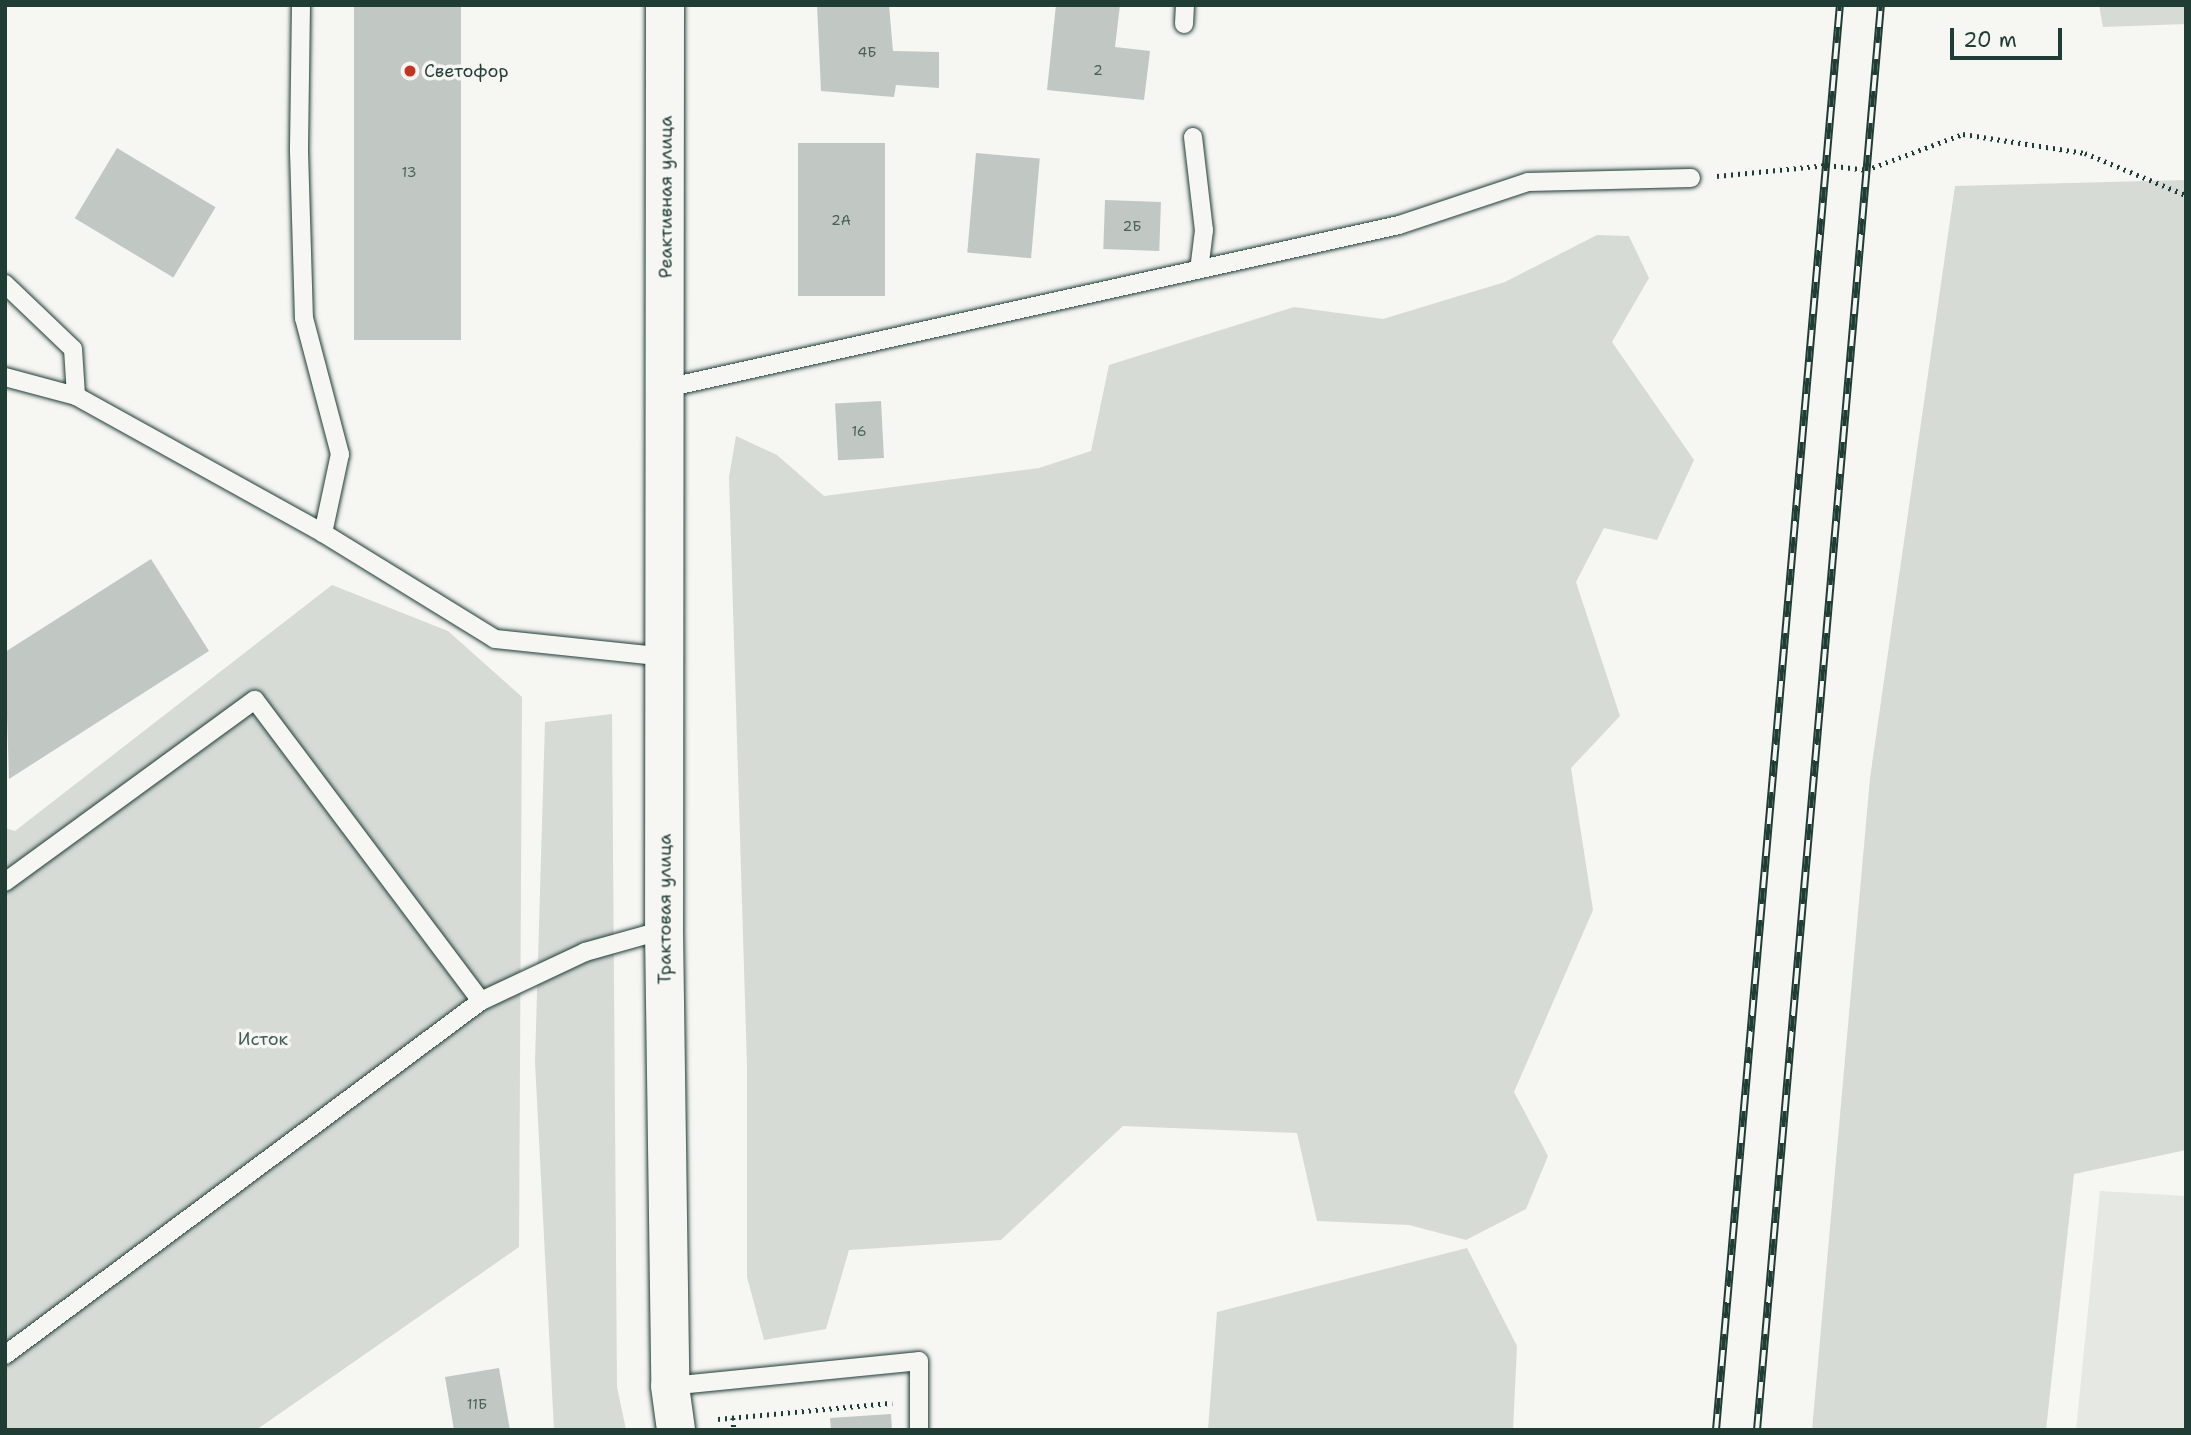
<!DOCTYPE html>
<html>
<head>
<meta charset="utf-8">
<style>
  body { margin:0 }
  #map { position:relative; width:2191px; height:1435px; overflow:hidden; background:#f6f6f2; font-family:"Shantell Sans",sans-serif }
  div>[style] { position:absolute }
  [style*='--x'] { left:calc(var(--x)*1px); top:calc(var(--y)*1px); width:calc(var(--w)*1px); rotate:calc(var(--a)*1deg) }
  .built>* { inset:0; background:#e6e8e4 }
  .green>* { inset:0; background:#d6dbd6 }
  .building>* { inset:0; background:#c1c8c3; transform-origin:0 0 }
  .path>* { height:4.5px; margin-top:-2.25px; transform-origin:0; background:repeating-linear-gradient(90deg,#1f3d34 0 2px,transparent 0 7px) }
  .roads { filter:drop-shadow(0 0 2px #1f3d34) drop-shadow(0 0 2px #1f3d34) }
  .service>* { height:18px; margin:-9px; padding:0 9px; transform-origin:9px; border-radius:9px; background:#f6f6f2 }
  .secondary>* { height:38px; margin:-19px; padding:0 19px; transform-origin:19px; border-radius:19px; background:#f6f6f2 }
  .rail>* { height:8px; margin-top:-4px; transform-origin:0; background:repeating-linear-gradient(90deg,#f6f6f2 0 16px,#1f3d34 0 32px); box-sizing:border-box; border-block:2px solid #1f3d34 }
  .dots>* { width:19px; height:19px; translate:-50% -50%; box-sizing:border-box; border:4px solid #f6f6f2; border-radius:50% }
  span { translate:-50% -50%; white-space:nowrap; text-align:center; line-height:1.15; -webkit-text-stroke:7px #f6f6f2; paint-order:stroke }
  .number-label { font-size:14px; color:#486058 }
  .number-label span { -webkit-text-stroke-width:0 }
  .poi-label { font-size:18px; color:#1f3d34 }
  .left { translate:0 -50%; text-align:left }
  .street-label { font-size:18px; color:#1f3d34 }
  .park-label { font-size:18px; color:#445d54 }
  .frame { position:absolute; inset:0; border:7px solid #1f3d34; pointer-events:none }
  .scale { position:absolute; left:1950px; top:28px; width:112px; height:32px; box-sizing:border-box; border:4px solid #1f3d34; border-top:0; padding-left:9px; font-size:21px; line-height:24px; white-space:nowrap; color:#1f3d34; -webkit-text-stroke:5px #f6f6f2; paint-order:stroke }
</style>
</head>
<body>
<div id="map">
  <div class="built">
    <div style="clip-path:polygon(2100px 1191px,2186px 1196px,2186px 1430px,2076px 1430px)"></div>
  </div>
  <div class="green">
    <div style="clip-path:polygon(2099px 5px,2186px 5px,2186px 24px,2103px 27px)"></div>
    <div style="clip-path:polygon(2186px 180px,2186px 1150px,2074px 1174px,2046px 1430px,1812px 1430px,1870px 778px,1955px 186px)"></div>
    <div style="clip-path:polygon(1597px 235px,1629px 236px,1649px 278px,1612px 342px,1694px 460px,1657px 540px,1604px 528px,1576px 582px,1620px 716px,1571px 768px,1593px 910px,1514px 1092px,1548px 1156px,1526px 1209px,1466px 1240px,1409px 1225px,1317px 1221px,1297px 1133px,1123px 1126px,1001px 1240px,849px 1250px,826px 1329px,764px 1340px,747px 1277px,747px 1066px,729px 477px,736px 436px,777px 455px,824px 496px,1039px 468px,1091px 451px,1109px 365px,1294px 307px,1383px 319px,1505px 282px)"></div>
    <div style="clip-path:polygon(332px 585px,448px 631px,522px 697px,519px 1247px,256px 1430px,5px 1430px,5px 828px,15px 831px)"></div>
    <div style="clip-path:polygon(612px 714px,617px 1387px,626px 1430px,554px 1430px,535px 1062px,545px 722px)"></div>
    <div style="clip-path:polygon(1467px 1248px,1517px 1346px,1513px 1430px,1208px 1430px,1217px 1312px)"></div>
  </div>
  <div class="building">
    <div style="left:354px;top:5px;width:107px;height:335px"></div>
    <div style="clip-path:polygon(817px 5px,889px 5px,893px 51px,939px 52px,939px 88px,896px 85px,894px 97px,821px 91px)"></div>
    <div style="clip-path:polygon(1056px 5px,1120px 5px,1115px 47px,1150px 51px,1144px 100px,1047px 90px)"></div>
    <div style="left:798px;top:143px;width:87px;height:153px"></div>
    <div style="left:117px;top:148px;width:115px;height:82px;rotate:31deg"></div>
    <div style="left:976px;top:153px;width:64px;height:100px;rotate:5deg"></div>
    <div style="left:1105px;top:200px;width:56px;height:49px;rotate:2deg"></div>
    <div style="left:881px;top:401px;width:57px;height:46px;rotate:87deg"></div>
    <div style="clip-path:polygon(151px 559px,209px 651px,9px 779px,5px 652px)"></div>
    <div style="clip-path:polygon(499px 1368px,510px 1430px,454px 1430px,445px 1377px)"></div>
    <div style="clip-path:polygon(891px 1414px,892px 1430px,831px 1430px,830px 1418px)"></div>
  </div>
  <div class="path">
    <div style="--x:1717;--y:176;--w:111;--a:-5.7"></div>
    <div style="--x:1827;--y:165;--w:39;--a:7"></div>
    <div style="--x:1866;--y:170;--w:103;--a:-20.4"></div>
    <div style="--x:1963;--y:134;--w:123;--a:8.9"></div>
    <div style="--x:2085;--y:153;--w:109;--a:22.6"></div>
    <div style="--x:733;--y:1418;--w:12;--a:85"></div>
    <div style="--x:718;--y:1419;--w:175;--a:-5.3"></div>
  </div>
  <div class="roads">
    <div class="service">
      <div style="--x:301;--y:5;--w:146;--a:90.8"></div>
      <div style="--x:299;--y:151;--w:167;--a:88.3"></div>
      <div style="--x:304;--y:318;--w:141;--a:75.2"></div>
      <div style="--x:340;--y:454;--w:81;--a:102.1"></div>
      <div style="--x:1184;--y:24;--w:19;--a:-87"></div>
      <div style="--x:1193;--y:137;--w:94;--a:83.3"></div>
      <div style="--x:1204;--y:230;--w:39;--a:97"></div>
      <div style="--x:5;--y:284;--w:94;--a:43.7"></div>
      <div style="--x:73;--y:349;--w:47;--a:86.3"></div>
      <div style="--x:5;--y:377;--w:73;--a:15"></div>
      <div style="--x:76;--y:396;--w:282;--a:29"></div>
      <div style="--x:323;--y:533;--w:202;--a:31.6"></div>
      <div style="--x:495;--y:639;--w:173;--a:6"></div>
      <div style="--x:666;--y:388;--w:751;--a:-12.54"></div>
      <div style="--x:1399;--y:225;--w:136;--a:-18.4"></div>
      <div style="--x:1528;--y:182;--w:163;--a:-1.4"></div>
      <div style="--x:5;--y:882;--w:309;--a:-36.1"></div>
      <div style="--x:255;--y:700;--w:376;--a:53.1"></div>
      <div style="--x:481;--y:1001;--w:115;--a:-25.2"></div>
      <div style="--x:585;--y:952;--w:82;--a:-15.6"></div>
      <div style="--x:5;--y:1355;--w:593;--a:-36.64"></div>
      <div style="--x:670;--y:1386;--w:250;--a:-5.7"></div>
      <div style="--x:919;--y:1361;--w:69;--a:90"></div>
    </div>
    <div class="secondary">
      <div style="--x:665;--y:5;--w:925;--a:90.06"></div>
      <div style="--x:664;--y:930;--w:456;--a:89.2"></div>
      <div style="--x:670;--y:1386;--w:44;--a:82.2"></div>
    </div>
  </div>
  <div class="rail">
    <div style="--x:1716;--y:1430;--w:1430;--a:-85.03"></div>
    <div style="--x:1757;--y:1430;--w:1430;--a:-85.03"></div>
  </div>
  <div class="dots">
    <div style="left:410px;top:71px;background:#c8321e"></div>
  </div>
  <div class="number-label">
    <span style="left:867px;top:52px">4Б</span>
    <span style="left:1098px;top:70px">2</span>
    <span style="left:409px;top:172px">13</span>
    <span style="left:841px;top:220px">2А</span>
    <span style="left:1132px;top:226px">2Б</span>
    <span style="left:859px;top:431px">16</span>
    <span style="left:477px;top:1404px">11Б</span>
  </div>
  <div class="poi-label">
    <span class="left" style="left:424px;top:71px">Светофор</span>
  </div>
  <div class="street-label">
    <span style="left:666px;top:197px;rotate:-90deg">Реактивная улица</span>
    <span style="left:665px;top:909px;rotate:-90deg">Трактовая улица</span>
  </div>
  <div class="park-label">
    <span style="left:263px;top:1039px">Исток</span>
  </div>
  <div class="frame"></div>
  <div class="scale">20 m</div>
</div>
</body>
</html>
